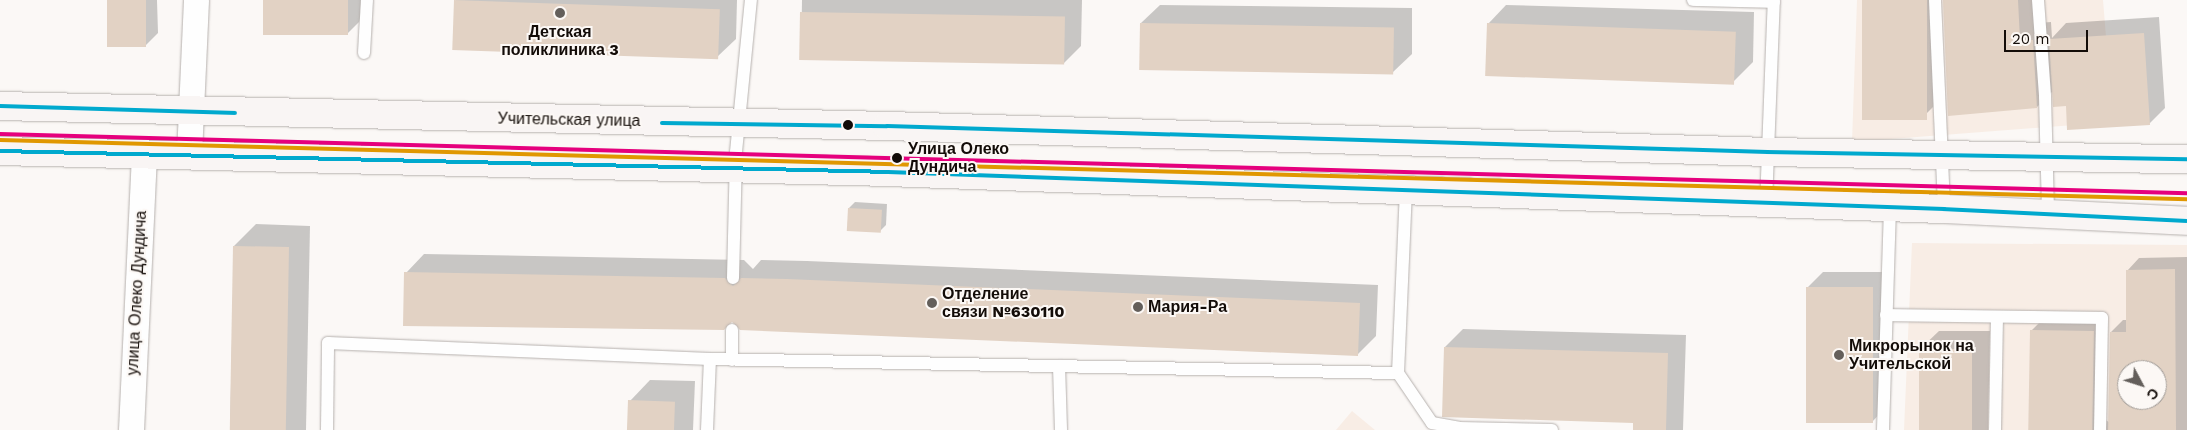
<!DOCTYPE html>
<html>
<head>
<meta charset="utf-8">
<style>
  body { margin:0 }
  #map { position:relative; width:2187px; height:430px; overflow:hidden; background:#fbf8f6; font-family:"Work Sans",sans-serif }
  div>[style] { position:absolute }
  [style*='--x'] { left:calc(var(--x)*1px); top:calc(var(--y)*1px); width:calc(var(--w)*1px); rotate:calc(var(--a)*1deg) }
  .built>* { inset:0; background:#f8ede5 }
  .shadow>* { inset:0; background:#0003 }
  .building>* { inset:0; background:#e2d2c4; transform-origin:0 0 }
  .roads { filter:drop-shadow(0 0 1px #b6b1ae) drop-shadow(0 0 1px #b6b1ae) }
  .lane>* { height:12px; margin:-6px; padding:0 6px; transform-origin:6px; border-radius:6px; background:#fefefe }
  .street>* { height:25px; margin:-12.5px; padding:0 12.5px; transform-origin:12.5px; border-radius:12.5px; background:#fefefe }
  .secondary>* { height:28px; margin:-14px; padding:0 14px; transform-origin:14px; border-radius:14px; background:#f9f5f4 }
  .bus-1>* { height:4px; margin:-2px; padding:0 2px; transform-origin:2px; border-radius:2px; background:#00a9ce }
  .tram-1>* { height:4px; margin:-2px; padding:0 2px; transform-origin:2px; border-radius:2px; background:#e5007d }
  .tram-2>* { height:4px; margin:-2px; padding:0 2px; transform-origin:2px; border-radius:2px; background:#e09701 }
  .dots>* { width:14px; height:14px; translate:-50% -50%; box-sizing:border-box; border:2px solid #fcf8f5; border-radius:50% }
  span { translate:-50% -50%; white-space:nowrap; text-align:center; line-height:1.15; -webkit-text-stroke:4px #fcf8f5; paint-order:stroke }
  .poi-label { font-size:16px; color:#130c08; font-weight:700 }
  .left { translate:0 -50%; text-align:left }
  .street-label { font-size:16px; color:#130c08 }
  .stop-label { font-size:16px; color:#130c08; font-weight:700 }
  .north { position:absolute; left:2117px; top:360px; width:50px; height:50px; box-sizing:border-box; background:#fcf8f5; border:1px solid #9f9a96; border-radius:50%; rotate:130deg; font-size:14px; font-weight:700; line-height:20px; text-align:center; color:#130c08 }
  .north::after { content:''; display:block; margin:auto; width:18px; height:22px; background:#645f5b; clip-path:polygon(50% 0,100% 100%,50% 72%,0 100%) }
  .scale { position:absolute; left:2004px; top:30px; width:84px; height:22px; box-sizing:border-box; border:2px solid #130c08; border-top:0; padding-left:6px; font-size:15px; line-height:18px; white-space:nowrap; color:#130c08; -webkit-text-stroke:4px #fcf8f5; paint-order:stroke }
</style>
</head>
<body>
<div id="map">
  <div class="built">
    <div style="clip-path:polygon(1857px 0,2103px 0,2113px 122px,1852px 142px)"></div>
    <div style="clip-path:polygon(evenodd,1912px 243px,2187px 245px,2187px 430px,1904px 430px,1912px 243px,2127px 370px,2157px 370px,2157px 400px,2127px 400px,2127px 370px)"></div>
    <div style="clip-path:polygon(1352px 411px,1375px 430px,1336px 430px)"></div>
  </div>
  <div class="shadow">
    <div style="clip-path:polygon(109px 0,157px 0,158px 33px,146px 45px)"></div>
    <div style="clip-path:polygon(264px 0,368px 0,368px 13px,347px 34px)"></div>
    <div style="clip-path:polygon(456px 0,737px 0,736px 39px,717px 57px,453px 48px)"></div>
    <div style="clip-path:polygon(802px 0,1082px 0,1081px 46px,1064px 63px,801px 59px)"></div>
    <div style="clip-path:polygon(1863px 0,1937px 0,1942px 98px,1924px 116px)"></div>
    <div style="clip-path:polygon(1962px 0,2037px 0,2038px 23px,2051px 22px,2052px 38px,2066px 23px,2159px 17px,2165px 108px,2149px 124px,2067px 104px,2054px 90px,2037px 107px)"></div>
    <div style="clip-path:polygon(1160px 5px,1412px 8px,1412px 54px,1393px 72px,1141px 23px)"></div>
    <div style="clip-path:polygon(1506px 5px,1754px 12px,1753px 62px,1734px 81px,1488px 24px)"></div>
    <div style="clip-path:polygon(855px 202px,887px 204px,886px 225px,880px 231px,849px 208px)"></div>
    <div style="clip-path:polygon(256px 224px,310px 226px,306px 430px,230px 430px,234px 246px)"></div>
    <div style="clip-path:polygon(424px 254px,744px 260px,753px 269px,761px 260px,807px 261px,1378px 285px,1376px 336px,1358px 354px,733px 320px,406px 273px)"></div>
    <div style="clip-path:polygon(evenodd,2187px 257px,2187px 430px,2030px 430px,2032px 330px,2044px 318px,2105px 320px,2103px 418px,2110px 423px,2111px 332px,2123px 320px,2128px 320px,2127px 271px,2139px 258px,2187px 257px,2127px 370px,2157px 370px,2157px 400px,2127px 400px,2127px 370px)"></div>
    <div style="clip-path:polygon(1823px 272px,1888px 272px,1887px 406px,1872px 422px,1807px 288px)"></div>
    <div style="clip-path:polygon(1463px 329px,1686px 335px,1683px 430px,1634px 430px,1635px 422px,1445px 347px)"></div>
    <div style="clip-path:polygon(1939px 331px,1990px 331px,1988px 430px,1919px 430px,1920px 349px)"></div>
    <div style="clip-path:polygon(650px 380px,695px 381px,693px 430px,628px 430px,630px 401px)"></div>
  </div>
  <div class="building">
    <div style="left:107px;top:0;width:39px;height:47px"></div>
    <div style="left:263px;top:0;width:85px;height:35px"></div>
    <div style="left:454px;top:0;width:266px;height:50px;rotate:2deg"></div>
    <div style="left:1862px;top:0;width:65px;height:120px"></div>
    <div style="clip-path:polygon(1943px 0,2018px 0,2020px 40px,2033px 40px,2037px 108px,1948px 116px)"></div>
    <div style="left:800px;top:12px;width:265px;height:48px;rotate:1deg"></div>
    <div style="left:1140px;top:23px;width:254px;height:47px;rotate:1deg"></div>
    <div style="left:1487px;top:23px;width:249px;height:53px;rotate:2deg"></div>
    <div style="clip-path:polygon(2144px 33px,2150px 125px,2067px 130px,2066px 106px,2053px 107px,2049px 39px)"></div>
    <div style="left:848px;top:208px;width:34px;height:23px;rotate:3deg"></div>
    <div style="left:233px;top:246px;width:56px;height:184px;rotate:1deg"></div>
    <div style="clip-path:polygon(evenodd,2175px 269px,2176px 430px,2108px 430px,2110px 332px,2126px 332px,2126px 270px,2175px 269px,2127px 370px,2157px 370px,2157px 400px,2127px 400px,2127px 370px)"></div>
    <div style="clip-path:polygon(404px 272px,725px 278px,733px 286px,741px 278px,787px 279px,1360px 303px,1358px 356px,740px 330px,732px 322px,724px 330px,403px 326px)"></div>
    <div style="left:1806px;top:287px;width:67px;height:136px"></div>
    <div style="left:2030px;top:330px;width:64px;height:100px;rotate:1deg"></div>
    <div style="clip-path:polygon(1444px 347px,1668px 353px,1666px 430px,1633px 430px,1633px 423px,1442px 417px)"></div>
    <div style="left:1919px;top:349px;width:53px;height:81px"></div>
    <div style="left:628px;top:400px;width:47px;height:30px;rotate:2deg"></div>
  </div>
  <div class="roads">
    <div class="lane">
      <div style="--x:1693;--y:0;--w:81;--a:1.4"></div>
      <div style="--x:1935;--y:0;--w:209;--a:87.5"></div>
      <div style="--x:2038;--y:0;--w:96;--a:85.8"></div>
      <div style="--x:2045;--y:96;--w:118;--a:88.5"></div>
      <div style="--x:364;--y:53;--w:53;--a:-86.8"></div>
      <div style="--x:1766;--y:204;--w:204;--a:-87.8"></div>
      <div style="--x:733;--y:278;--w:126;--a:-88.6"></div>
      <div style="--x:736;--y:152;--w:153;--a:-84.4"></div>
      <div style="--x:1886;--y:315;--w:216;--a:0.8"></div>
      <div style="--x:2102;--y:318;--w:112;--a:91"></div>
      <div style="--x:732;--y:360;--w:30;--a:-90"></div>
      <div style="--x:1059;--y:366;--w:64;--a:88.2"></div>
      <div style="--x:1398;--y:373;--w:60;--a:55.8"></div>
      <div style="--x:1432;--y:423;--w:27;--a:10"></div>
      <div style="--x:1459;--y:428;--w:93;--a:1.2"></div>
      <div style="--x:327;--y:430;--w:87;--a:-89.3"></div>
      <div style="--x:328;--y:343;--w:382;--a:2.4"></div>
      <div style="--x:710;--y:359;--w:688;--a:1.17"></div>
      <div style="--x:1398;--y:373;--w:182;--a:-87.5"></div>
      <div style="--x:707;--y:430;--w:71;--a:-87.6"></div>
      <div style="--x:1883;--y:430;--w:222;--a:-88.2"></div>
      <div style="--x:1995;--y:430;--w:113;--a:-89"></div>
    </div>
    <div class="street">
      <div style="--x:189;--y:154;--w:154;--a:-87.4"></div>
      <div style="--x:131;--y:430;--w:275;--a:-87.3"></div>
    </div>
    <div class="secondary">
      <div style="--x:0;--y:106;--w:887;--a:1.29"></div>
      <div style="--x:887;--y:126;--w:881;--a:1.69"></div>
      <div style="--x:1768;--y:152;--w:419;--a:1"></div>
      <div style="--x:0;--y:151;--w:888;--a:1.35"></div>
      <div style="--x:888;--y:172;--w:1057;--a:2.01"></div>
      <div style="--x:1944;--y:209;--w:243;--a:2.8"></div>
    </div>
  </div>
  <div class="bus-1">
    <div style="--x:0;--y:106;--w:235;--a:1.7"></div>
    <div style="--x:662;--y:123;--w:225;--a:0.8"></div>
    <div style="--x:887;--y:126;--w:881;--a:1.69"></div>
    <div style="--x:1768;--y:152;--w:419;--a:1"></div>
    <div style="--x:0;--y:151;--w:888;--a:1.35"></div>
    <div style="--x:888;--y:172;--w:1057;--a:2.01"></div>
    <div style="--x:1944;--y:209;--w:243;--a:2.8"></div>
  </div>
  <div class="tram-1">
    <div style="--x:0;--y:134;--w:2188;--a:1.55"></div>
  </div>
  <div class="tram-2">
    <div style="--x:0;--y:140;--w:2188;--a:1.55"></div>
  </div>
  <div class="dots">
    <div style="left:560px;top:13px;background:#645f5b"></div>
    <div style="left:848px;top:125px;background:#130c08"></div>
    <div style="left:897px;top:158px;background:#130c08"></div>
    <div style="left:932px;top:303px;background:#645f5b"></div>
    <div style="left:1138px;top:307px;background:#645f5b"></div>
    <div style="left:1839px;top:355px;background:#645f5b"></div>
  </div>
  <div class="poi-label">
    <span style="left:560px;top:41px">Детская<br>поликлиника 3</span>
    <span class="left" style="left:942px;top:303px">Отделение<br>связи №630110</span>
    <span class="left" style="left:1148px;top:307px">Мария-Ра</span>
    <span class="left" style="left:1849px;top:355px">Микрорынок на<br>Учительской</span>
  </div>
  <div class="street-label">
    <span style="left:569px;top:120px;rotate:1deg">Учительская улица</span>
    <span style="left:137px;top:293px;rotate:-87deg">улица Олеко Дундича</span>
  </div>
  <div class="stop-label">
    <span class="left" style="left:908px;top:158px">Улица Олеко<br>Дундича</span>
  </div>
  <div class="north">С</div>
  <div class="scale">20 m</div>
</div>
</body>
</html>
